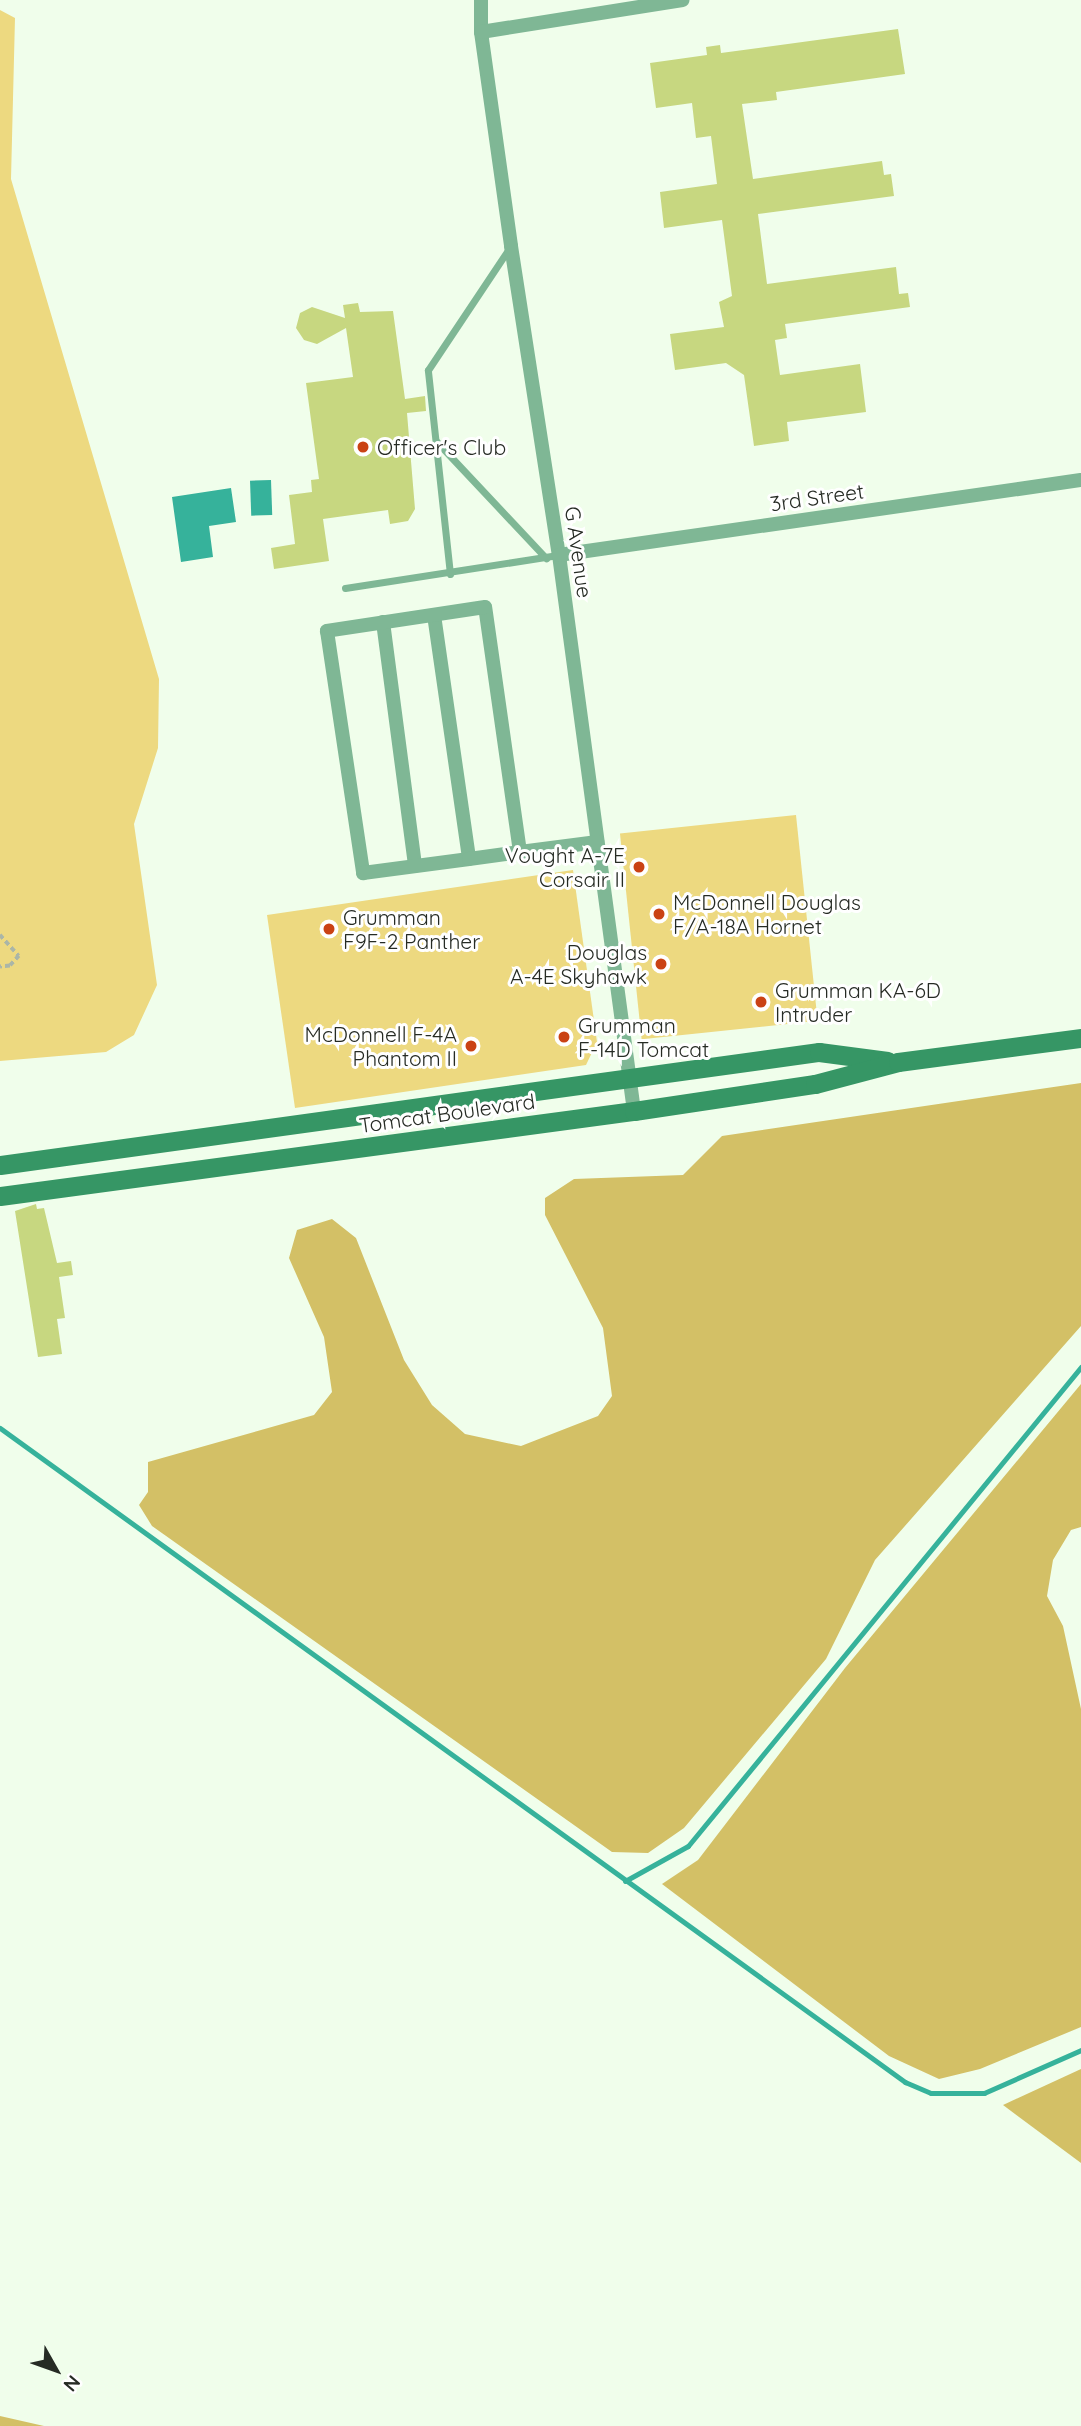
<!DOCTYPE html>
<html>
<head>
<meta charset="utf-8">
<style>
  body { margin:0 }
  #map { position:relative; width:1081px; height:2426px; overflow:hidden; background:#f0feeb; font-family:Quicksand,sans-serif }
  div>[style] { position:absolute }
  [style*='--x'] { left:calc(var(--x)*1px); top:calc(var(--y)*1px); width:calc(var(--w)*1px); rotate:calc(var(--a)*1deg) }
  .green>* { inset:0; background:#edd980; transform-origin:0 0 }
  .forest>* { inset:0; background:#d3c066 }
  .water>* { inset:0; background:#36b29b; transform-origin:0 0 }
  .stream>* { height:5px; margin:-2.5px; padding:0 2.5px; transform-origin:2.5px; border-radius:2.5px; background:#36b29b }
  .building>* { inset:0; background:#c7d780 }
  .path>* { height:3.5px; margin-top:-1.75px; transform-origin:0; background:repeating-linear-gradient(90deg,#abb6a7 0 5px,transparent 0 8.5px) }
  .service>* { height:7px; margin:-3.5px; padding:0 3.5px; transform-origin:3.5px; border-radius:3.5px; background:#7fb795 }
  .minor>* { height:14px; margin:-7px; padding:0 7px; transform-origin:7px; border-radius:7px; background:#7fb795 }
  .secondary>* { height:19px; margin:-9.5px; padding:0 9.5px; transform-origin:9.5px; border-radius:9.5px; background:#369665 }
  .dots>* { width:19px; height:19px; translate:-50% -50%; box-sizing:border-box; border:4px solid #fff; border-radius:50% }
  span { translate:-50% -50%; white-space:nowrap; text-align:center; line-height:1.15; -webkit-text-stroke:6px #fff; paint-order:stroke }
  .poi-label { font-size:21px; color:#262b24 }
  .left { translate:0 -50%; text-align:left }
  .right { translate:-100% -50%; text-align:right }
  .street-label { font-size:21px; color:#262b24 }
  .north { position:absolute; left:21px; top:2335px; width:70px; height:70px; -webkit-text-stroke:5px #fff; paint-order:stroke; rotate:130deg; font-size:19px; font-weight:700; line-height:28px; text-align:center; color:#262b24 }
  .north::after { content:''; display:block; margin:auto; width:24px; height:32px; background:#262b24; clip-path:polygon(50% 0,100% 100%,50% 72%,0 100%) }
</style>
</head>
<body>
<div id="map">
  <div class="green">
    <div style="clip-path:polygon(0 10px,15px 18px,11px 179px,159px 679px,158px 748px,134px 824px,157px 985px,134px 1035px,106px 1052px,0 1061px)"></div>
    <div style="left:796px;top:815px;width:207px;height:177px;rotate:84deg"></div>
    <div style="clip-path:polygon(573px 870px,597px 1042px,586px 1065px,295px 1108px,267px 915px)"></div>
  </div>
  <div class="forest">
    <div style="clip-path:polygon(1081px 1083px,1081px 1326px,875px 1560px,826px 1659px,684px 1828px,648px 1853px,612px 1852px,152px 1526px,139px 1505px,148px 1492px,148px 1462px,314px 1415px,332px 1392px,324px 1337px,289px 1258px,297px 1230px,332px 1219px,356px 1238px,404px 1360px,432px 1405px,465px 1434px,521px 1446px,598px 1416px,612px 1396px,603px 1328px,545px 1215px,545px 1198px,574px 1179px,683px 1175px,722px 1136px)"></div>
    <div style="clip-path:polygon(1081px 1384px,1081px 1527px,1071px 1530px,1053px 1560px,1047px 1596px,1063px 1626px,1081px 1709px,1081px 2027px,980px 2069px,939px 2079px,889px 2056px,662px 1884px,698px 1860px,845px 1668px)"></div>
    <div style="clip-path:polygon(1081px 2069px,1081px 2163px,1003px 2105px)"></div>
    <div style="clip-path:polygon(0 2416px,44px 2426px,0 2426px)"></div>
  </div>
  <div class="water">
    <div style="left:271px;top:480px;width:35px;height:21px;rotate:88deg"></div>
    <div style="clip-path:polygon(231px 488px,236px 522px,209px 526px,213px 557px,181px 562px,172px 497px)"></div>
  </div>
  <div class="stream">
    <div style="--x:0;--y:1428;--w:1117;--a:35.85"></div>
    <div style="--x:905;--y:2082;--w:28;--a:23"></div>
    <div style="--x:931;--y:2093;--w:53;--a:0"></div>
    <div style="--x:984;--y:2093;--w:106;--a:-23.9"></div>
    <div style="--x:625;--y:1881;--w:72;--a:-29.1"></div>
    <div style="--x:688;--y:1846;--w:620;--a:-50.63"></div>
  </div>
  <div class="building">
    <div style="clip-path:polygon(898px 29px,905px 74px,776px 92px,777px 100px,742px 104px,753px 179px,882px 161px,884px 175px,891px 174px,894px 196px,758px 214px,767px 284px,896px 267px,899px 294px,908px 293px,910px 307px,785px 324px,787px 338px,775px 340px,780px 375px,860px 364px,866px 412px,787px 422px,789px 441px,754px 446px,744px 375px,726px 363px,675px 370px,670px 334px,724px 327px,719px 302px,732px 296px,722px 220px,664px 228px,660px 192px,717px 184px,711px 136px,696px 138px,692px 103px,656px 108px,650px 63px,707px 55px,706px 47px,720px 45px,721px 53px)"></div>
    <div style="clip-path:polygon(358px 303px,360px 312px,393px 311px,405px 399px,425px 396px,426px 411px,407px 413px,415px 509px,408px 521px,390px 524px,388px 510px,323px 519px,329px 561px,274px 569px,271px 548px,295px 544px,289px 495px,312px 492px,311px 480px,319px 479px,306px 383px,353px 377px,346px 328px,317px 344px,304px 340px,296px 328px,300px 313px,312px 307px,345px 318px,343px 305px)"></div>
    <div style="clip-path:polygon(36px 1204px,37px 1209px,44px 1208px,57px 1263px,71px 1261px,73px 1275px,59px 1277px,65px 1318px,57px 1319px,62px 1354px,38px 1357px,15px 1211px)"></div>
  </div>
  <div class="path">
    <div style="--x:0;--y:935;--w:28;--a:48"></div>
    <div style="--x:19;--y:956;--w:13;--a:132"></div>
    <div style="--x:10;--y:966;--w:10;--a:174"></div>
  </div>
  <div class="service">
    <div style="--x:436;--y:441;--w:161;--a:46.8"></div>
    <div style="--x:450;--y:574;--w:205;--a:-96.2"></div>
    <div style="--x:428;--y:370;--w:148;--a:-56.3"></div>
    <div style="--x:345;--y:588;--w:217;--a:-8.8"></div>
  </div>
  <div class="minor">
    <div style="--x:481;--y:0;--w:32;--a:90"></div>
    <div style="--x:481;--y:32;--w:216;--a:82"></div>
    <div style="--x:511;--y:246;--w:313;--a:81.2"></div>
    <div style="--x:559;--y:555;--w:561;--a:82.32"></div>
    <div style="--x:481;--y:32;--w:204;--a:-9"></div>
    <div style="--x:559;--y:555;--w:527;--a:-8.18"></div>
    <div style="--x:434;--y:615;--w:246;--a:81.8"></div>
    <div style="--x:383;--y:622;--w:246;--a:82.5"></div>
    <div style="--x:520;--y:852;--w:247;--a:-98.1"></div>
    <div style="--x:485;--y:607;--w:160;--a:171.4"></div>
    <div style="--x:327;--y:631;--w:245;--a:81.5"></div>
    <div style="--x:363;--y:873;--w:107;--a:-7.5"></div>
    <div style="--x:469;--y:859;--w:51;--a:-7.8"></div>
    <div style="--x:520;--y:852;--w:78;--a:-7.4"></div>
  </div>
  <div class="secondary">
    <div style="--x:0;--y:1165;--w:827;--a:-7.86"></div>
    <div style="--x:819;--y:1052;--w:69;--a:7.5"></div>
    <div style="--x:0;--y:1196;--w:640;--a:-7.64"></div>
    <div style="--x:634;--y:1111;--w:183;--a:-8.5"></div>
    <div style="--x:815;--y:1084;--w:86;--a:-14.8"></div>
    <div style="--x:898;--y:1062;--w:185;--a:-7.5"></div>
  </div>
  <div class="dots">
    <div style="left:363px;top:447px;background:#ca4214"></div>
    <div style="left:639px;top:867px;background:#ca4214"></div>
    <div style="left:659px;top:914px;background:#ca4214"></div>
    <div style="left:329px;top:929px;background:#ca4214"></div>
    <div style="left:661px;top:964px;background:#ca4214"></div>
    <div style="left:761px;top:1002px;background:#ca4214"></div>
    <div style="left:564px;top:1037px;background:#ca4214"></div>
    <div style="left:471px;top:1046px;background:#ca4214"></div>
  </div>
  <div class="poi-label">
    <span class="left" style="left:377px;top:447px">Officer's Club</span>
    <span class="right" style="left:625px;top:867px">Vought A-7E<br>Corsair II</span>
    <span class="left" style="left:673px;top:914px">McDonnell Douglas<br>F/A-18A Hornet</span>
    <span class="left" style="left:343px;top:929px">Grumman<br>F9F-2 Panther</span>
    <span class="right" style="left:647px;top:964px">Douglas<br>A-4E Skyhawk</span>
    <span class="left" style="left:775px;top:1002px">Grumman KA-6D<br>Intruder</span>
    <span class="left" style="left:578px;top:1037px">Grumman<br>F-14D Tomcat</span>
    <span class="right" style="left:457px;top:1046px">McDonnell F-4A<br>Phantom II</span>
  </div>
  <div class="street-label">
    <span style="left:817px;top:497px;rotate:-8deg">3rd Street</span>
    <span style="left:579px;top:552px;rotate:82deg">G Avenue</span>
    <span style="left:447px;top:1113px;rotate:-8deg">Tomcat Boulevard</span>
  </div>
  <div class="north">N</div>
</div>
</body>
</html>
